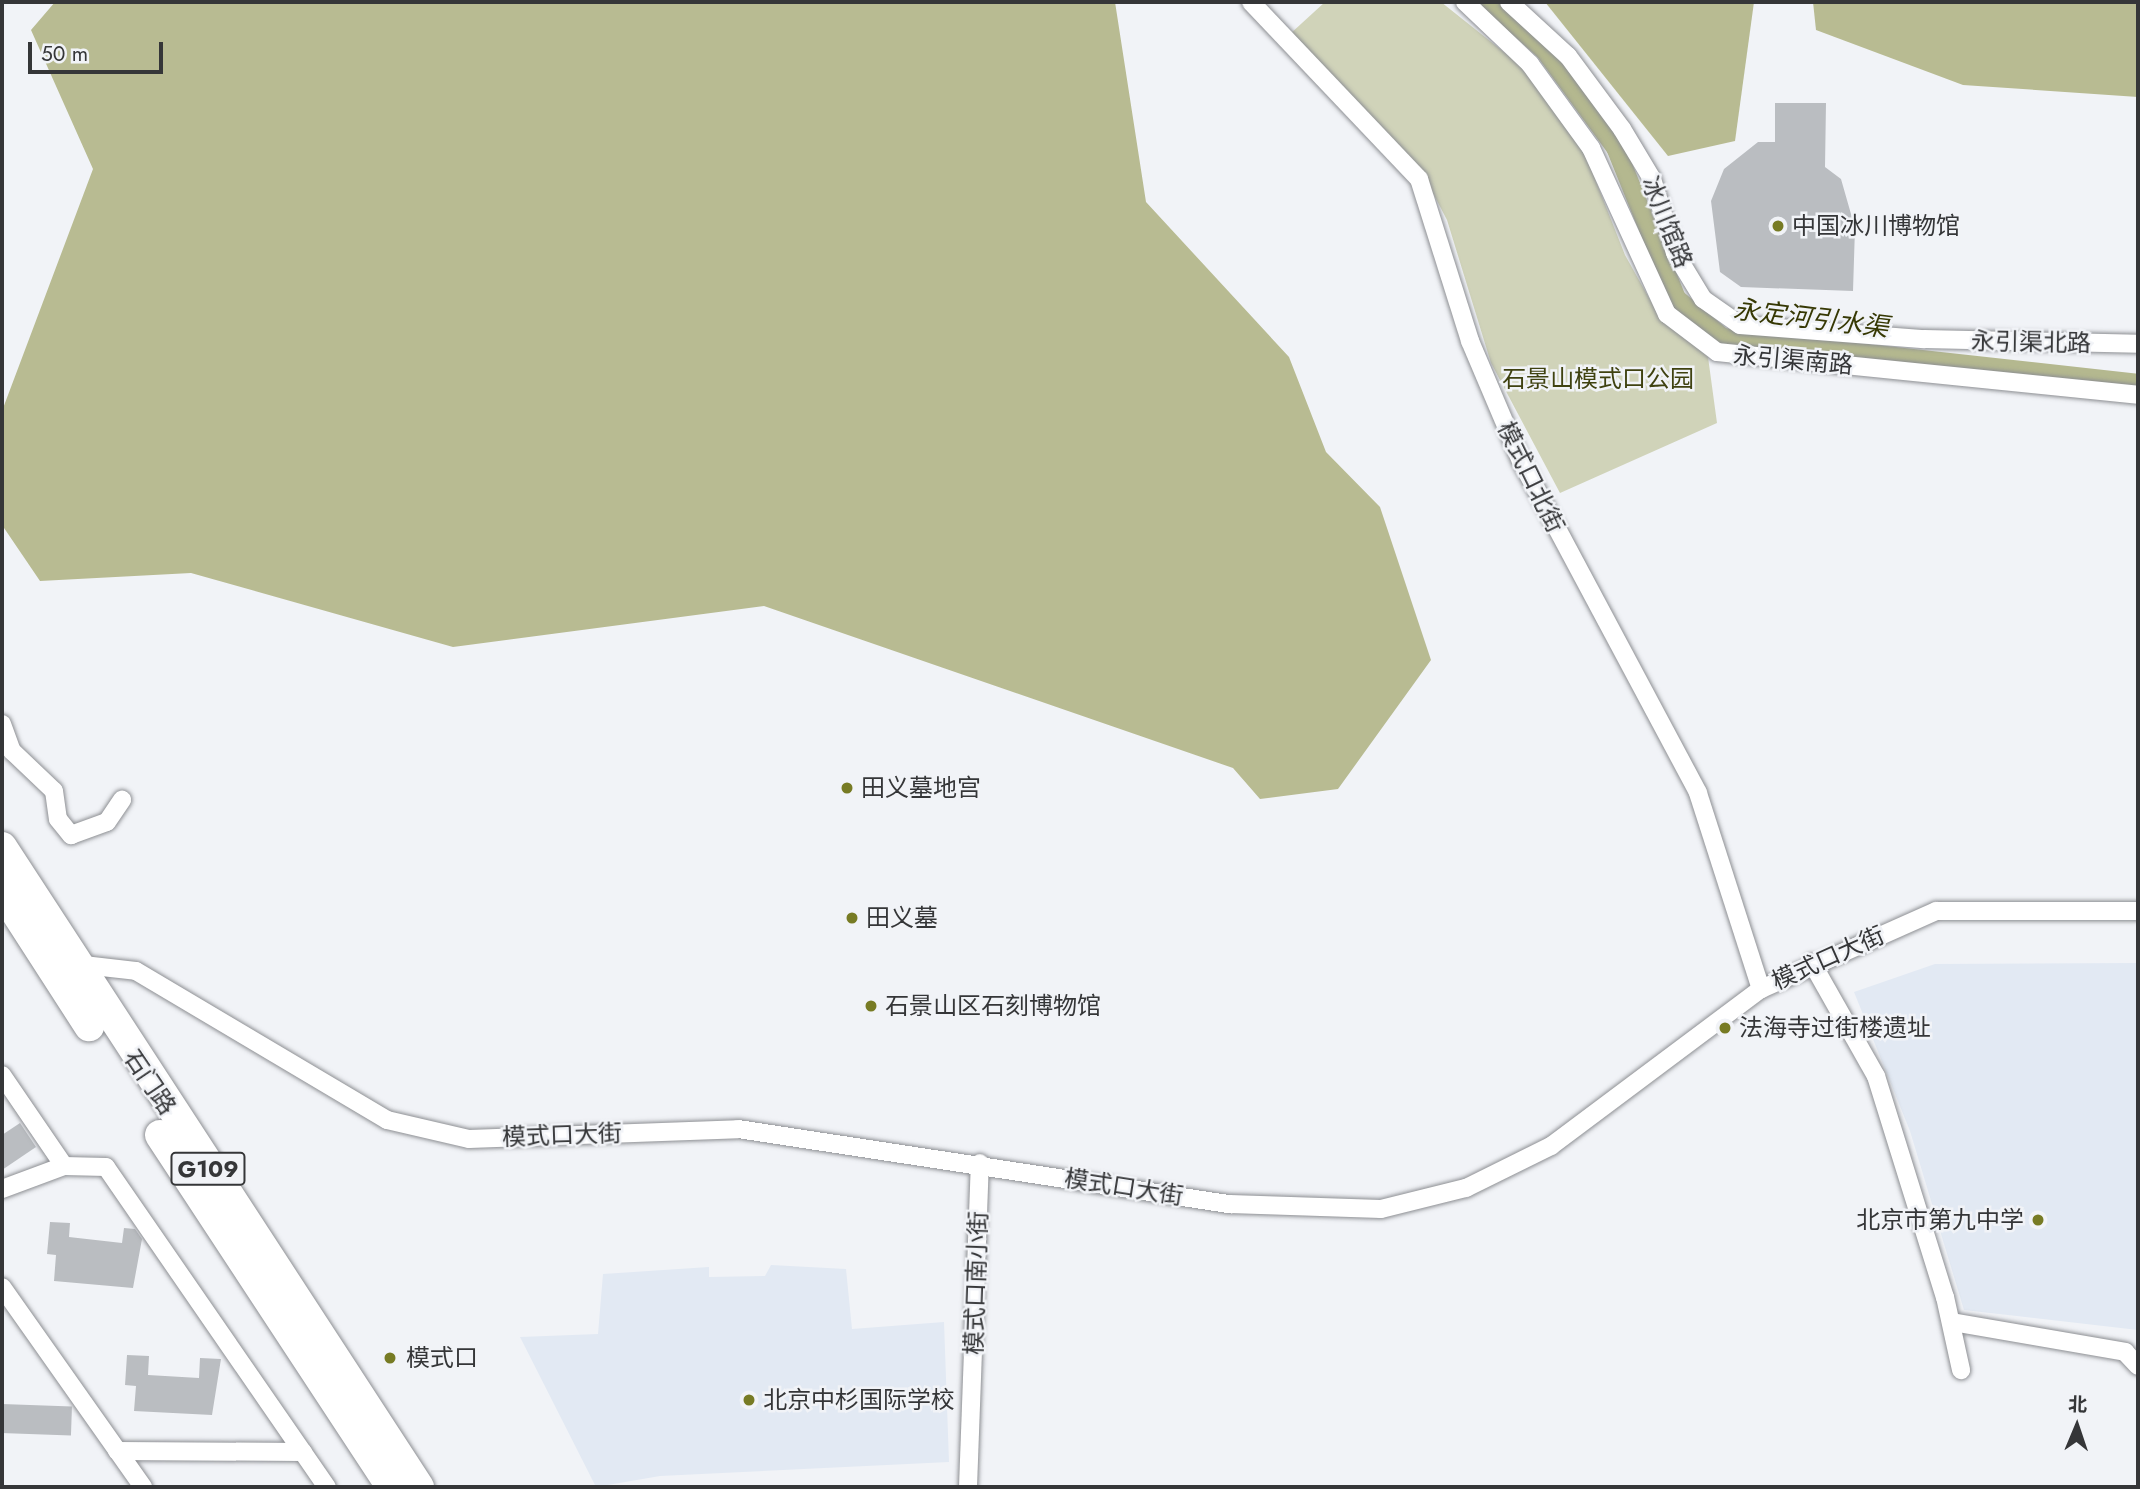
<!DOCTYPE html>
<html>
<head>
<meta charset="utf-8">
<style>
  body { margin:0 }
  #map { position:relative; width:2140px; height:1489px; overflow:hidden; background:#f1f3f7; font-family:Jost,"Noto Sans SC",sans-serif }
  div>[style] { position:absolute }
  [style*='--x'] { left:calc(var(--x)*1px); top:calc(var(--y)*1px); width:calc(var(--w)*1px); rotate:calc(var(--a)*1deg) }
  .built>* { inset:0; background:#e2e9f3 }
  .green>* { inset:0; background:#d0d3b9 }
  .forest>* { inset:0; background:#b8bb92 }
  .canal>* { height:19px; margin:-9.5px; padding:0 9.5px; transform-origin:9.5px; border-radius:9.5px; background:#b4b88f }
  .building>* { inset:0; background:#babdc1; transform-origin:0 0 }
  .roads { filter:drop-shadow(0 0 2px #8d8f93) drop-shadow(0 0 2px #8d8f93) }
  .minor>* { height:18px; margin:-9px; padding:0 9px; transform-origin:9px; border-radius:9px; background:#fff }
  .trunk>* { height:30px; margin:-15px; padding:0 15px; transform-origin:15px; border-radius:15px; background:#fff }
  .dots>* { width:19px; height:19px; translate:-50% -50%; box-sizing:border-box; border:4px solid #f1f3f7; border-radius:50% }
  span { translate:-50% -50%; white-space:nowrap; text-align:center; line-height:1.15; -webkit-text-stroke:5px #f1f3f7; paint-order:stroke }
  .shield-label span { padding:2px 5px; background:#f1f3f7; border:2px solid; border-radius:5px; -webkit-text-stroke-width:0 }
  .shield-label { font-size:23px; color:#353638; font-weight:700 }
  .street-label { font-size:24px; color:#353638 }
  .poi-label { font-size:24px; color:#353638 }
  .left { translate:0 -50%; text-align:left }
  .right { translate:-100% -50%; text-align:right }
  .park-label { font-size:24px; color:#3f4210 }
  .water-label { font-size:26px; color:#363804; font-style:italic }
  .frame { position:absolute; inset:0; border:4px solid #353638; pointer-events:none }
  .north { position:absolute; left:2042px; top:1391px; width:70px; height:70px; -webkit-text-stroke:5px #f1f3f7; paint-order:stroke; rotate:2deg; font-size:19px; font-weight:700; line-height:28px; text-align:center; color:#353638 }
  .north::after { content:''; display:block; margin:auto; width:24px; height:32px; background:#353638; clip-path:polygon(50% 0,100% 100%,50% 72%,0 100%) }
  .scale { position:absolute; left:28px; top:42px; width:135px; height:32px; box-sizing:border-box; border:4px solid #353638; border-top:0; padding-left:9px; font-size:21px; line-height:24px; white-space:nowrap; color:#353638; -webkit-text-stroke:5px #f1f3f7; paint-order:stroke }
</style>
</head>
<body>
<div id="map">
  <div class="built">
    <div style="clip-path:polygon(2138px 963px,2138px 1330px,1964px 1310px,1910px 1131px,1854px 992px,1935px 964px)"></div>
    <div style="clip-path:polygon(771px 1265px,846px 1269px,852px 1329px,944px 1322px,949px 1462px,660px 1476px,596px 1487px,520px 1337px,598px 1334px,603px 1274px,709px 1267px,709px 1277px,765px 1276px)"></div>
  </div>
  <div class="green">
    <div style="clip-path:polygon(1325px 2px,1441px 2px,1524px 68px,1586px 156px,1625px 255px,1658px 314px,1708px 357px,1717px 423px,1560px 493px,1491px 363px,1447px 220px,1423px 174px,1290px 34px)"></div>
  </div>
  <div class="forest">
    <div style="clip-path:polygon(55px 2px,1115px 2px,1146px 202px,1289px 357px,1326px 452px,1380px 507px,1431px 660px,1338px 789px,1260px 799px,1233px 768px,764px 606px,453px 647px,191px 573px,40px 581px,2px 525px,2px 411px,93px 169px,31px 30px)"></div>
    <div style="clip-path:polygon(1545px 2px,1754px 2px,1735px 141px,1668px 156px)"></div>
    <div style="clip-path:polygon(1813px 2px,2138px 2px,2138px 97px,1963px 85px,1816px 30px)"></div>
  </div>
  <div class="canal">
    <div style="--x:1490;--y:2;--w:72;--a:41.6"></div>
    <div style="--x:1544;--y:50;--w:120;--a:53.8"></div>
    <div style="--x:1615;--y:147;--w:163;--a:68"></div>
    <div style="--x:1676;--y:298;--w:60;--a:40.3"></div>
    <div style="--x:1722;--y:337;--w:419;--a:6.3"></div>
  </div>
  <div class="building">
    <div style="clip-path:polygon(1775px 103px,1826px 103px,1825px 167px,1841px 179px,1855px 228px,1853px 291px,1741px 287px,1720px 272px,1711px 201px,1724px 169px,1758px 142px,1775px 142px)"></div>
    <div style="clip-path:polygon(20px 1123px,36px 1147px,2px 1170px,2px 1135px)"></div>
    <div style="clip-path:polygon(50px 1222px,70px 1223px,69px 1237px,122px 1243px,124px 1228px,135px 1229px,142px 1239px,133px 1288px,54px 1281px,56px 1255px,47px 1254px)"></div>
    <div style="clip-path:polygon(127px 1355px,149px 1356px,148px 1375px,199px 1378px,200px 1358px,221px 1359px,212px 1415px,134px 1411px,136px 1386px,125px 1385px)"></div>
    <div style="left:2px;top:1404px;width:70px;height:29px;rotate:2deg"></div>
  </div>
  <div class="roads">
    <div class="minor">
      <div style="--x:1251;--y:2;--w:244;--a:46.5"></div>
      <div style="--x:1419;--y:179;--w:170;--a:72.5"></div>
      <div style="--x:1470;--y:341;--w:130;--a:67"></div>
      <div style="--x:1521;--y:461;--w:376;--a:61.9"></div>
      <div style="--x:1698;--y:793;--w:206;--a:72.2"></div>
      <div style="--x:1465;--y:2;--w:90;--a:43.6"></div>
      <div style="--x:1530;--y:64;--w:104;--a:54"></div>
      <div style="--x:1591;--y:148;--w:183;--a:65.4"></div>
      <div style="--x:1667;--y:314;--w:63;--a:37.2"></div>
      <div style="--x:1717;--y:352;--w:423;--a:5.8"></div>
      <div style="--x:1509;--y:2;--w:80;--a:42.5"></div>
      <div style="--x:1568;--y:56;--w:91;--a:53.5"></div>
      <div style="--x:1622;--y:129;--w:58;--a:59"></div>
      <div style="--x:1652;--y:179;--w:77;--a:72.7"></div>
      <div style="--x:1675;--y:253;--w:54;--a:58.7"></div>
      <div style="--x:1703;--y:299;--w:45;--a:35.1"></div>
      <div style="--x:1740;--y:325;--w:185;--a:4.4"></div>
      <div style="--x:1924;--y:339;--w:214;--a:1.3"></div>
      <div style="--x:2;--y:724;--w:29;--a:70"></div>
      <div style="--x:12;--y:751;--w:58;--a:43.6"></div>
      <div style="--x:54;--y:791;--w:28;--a:82"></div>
      <div style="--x:58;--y:819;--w:21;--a:51"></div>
      <div style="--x:71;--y:835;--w:38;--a:-20"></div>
      <div style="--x:107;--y:822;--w:27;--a:-56"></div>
      <div style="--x:1812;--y:963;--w:130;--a:60.5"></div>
      <div style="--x:1876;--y:1076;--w:232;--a:72.7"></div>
      <div style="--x:1945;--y:1297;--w:75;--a:77.6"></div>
      <div style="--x:75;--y:964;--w:61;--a:6.5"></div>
      <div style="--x:136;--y:971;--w:292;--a:30.7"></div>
      <div style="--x:387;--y:1120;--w:84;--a:13"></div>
      <div style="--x:469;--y:1139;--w:269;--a:-2.1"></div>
      <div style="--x:738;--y:1129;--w:498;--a:8.7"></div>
      <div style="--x:1230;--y:1204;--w:151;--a:1.9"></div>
      <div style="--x:1381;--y:1209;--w:88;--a:-13.9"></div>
      <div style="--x:1466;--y:1188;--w:95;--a:-26.3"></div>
      <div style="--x:1551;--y:1146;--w:262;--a:-36.8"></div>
      <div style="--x:1761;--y:989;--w:192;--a:-24"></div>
      <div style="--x:1936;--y:911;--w:202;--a:0"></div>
      <div style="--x:2;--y:1075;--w:110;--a:55.7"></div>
      <div style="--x:2;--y:1189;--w:66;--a:-20.4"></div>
      <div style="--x:64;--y:1166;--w:42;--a:1.4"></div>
      <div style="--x:106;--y:1167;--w:389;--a:55.4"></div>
      <div style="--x:2;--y:1287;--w:245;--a:54.8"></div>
      <div style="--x:1952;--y:1322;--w:176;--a:9.8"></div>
      <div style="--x:2125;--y:1352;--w:19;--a:47"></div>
      <div style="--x:117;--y:1451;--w:186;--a:0.3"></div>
      <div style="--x:968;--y:1487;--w:324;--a:-87.9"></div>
    </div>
    <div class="trunk">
      <div style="--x:2;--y:847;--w:764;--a:56.91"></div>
      <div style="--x:2;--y:891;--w:161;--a:57.2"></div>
      <div style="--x:160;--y:1135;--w:421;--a:56.7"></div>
    </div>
  </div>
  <div class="dots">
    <div style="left:1778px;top:226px;background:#777b24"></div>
    <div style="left:847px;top:788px;background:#777b24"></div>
    <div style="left:852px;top:918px;background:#777b24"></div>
    <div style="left:871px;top:1006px;background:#777b24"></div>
    <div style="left:1725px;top:1028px;background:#777b24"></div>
    <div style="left:2038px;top:1220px;background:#777b24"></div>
    <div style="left:390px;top:1358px;background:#777b24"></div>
    <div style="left:749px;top:1400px;background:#777b24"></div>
  </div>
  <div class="shield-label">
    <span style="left:208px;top:1169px">G109</span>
  </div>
  <div class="street-label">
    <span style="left:1667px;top:222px;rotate:68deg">冰川馆路</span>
    <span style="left:2031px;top:342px;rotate:1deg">永引渠北路</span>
    <span style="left:1793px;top:360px;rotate:5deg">永引渠南路</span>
    <span style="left:1531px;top:477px;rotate:64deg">模式口北街</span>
    <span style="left:1828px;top:958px;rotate:-24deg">模式口大街</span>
    <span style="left:150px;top:1082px;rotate:56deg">石门路</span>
    <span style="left:562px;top:1135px;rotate:-2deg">模式口大街</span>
    <span style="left:1124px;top:1187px;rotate:9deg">模式口大街</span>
    <span style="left:976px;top:1283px;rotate:-88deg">模式口南小街</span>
  </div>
  <div class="poi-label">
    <span class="left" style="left:1792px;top:226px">中国冰川博物馆</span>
    <span class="left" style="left:861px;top:788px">田义墓地宫</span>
    <span class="left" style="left:866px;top:918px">田义墓</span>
    <span class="left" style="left:885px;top:1006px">石景山区石刻博物馆</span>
    <span class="left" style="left:1739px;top:1028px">法海寺过街楼遗址</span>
    <span class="right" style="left:2024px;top:1220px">北京市第九中学</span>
    <span class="left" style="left:406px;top:1358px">模式口</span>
    <span class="left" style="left:763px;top:1400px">北京中杉国际学校</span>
  </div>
  <div class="park-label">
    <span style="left:1598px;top:379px">石景山模式口公园</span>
  </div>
  <div class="water-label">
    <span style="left:1811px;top:319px;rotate:7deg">永定河引水渠</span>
  </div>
  <div class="frame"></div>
  <div class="north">北</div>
  <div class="scale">50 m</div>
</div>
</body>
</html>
